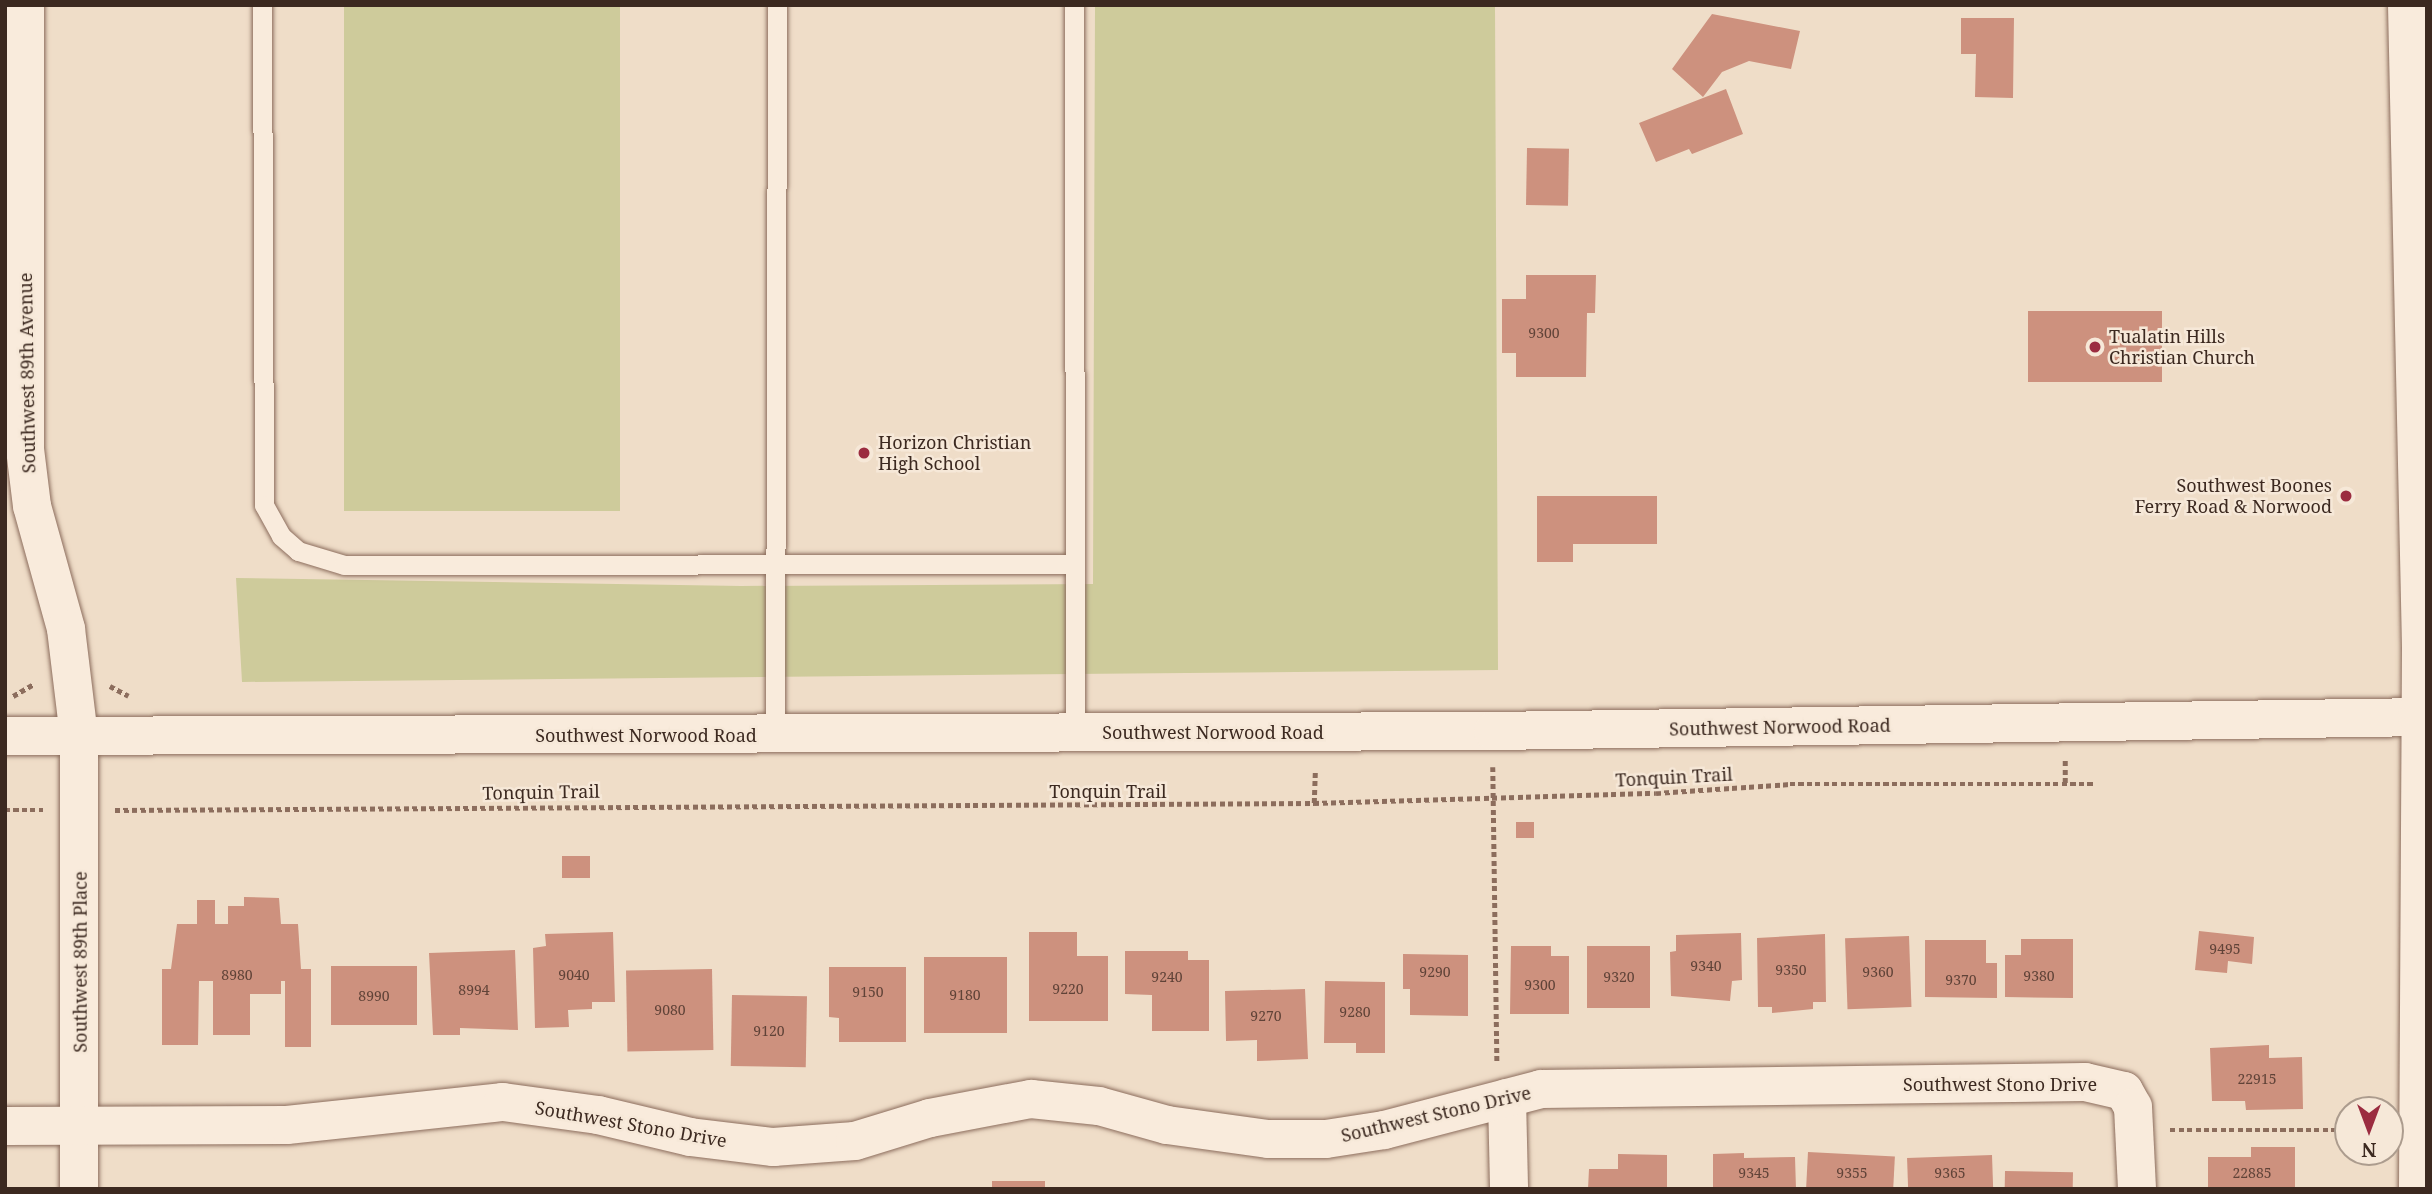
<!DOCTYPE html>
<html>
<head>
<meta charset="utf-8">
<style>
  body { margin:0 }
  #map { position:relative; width:2432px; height:1194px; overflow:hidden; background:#efddc8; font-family:"Noto Serif",serif }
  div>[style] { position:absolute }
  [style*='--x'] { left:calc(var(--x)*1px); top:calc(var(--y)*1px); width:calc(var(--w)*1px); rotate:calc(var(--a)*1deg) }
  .green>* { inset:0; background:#cecb9b; transform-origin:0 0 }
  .building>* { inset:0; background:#cd917e; transform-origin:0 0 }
  .path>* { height:4.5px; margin-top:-2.25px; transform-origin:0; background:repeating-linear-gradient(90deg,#8c6d5d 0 5px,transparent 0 8.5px) }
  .roads { filter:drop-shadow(0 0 2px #8c6d5d) drop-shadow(0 0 2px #8c6d5d) }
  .service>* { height:19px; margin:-9.5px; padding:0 9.5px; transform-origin:9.5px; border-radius:9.5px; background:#f9ebdc }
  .minor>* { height:38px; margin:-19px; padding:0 19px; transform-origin:19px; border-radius:19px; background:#f9ebdc }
  .tertiary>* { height:38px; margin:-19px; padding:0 19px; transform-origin:19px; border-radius:19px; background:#f9ebdc }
  .secondary>* { height:38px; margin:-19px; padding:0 19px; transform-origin:19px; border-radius:19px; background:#f9ebdc }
  .dots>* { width:19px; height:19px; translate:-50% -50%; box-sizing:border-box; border:4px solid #f6e8d8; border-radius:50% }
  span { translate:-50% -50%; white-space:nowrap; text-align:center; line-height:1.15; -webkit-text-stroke:5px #f6e8d8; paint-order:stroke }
  .number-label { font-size:14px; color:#604338 }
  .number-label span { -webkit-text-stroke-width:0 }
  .poi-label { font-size:18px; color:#3c2920 }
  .left { translate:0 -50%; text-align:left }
  .right { translate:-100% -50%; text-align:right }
  .street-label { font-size:18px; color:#3c2920 }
  .frame { position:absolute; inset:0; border:7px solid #3c2920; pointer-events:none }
  .north { position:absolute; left:2334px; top:1096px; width:70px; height:70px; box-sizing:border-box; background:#f6e8d8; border:2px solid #ac9c8e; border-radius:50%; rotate:180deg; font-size:19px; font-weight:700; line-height:28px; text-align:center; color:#3c2920 }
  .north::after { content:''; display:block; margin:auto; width:24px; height:32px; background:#9b2c40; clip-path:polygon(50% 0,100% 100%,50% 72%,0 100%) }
</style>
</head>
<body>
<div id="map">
  <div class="green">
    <div style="left:344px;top:5px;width:276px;height:506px"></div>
    <div style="clip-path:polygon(1095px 5px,1495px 5px,1498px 670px,242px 682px,236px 578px,741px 586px,1093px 584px)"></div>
  </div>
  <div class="building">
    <div style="clip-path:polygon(1712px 14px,1800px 31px,1791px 69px,1749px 61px,1722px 72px,1703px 97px,1672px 69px)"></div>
    <div style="clip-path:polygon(1961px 18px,2014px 18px,2013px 98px,1975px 97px,1976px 54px,1961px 54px)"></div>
    <div style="clip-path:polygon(1726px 89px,1743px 134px,1692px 154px,1689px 149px,1656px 162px,1639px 123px)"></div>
    <div style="left:1527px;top:148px;width:42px;height:57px;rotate:1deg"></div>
    <div style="clip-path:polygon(1526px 275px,1596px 275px,1595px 313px,1587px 313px,1586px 377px,1516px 377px,1516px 353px,1502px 353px,1502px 299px,1526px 299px)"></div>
    <div style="left:2028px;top:311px;width:134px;height:71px"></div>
    <div style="clip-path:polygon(1537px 496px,1657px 496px,1657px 544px,1573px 544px,1573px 562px,1537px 562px)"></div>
    <div style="left:1516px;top:822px;width:18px;height:16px"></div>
    <div style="left:562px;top:856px;width:28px;height:22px"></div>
    <div style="clip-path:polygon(244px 897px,279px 898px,281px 924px,298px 924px,301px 969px,311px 969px,311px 1047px,285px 1047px,285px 981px,281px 981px,281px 994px,250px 994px,250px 1035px,213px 1035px,213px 981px,199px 981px,198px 1045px,162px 1045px,162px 969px,171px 969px,177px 924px,197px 924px,197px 900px,215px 900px,215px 924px,228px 924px,228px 906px,244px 906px)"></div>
    <div style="clip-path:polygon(2199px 931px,2254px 937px,2252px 964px,2228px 961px,2227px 973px,2195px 970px)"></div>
    <div style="clip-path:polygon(613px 932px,615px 1002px,592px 1002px,592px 1009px,568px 1010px,569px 1027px,535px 1028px,533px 948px,546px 946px,545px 934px)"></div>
    <div style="clip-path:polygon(1029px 932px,1077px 932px,1077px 956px,1108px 956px,1108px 1021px,1029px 1021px)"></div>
    <div style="clip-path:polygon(1741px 933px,1742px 980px,1732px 981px,1730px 1001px,1671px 996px,1670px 952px,1676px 951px,1676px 935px)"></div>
    <div style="clip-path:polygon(1825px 934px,1826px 1002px,1813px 1002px,1813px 1009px,1772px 1013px,1772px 1007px,1758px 1007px,1757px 938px)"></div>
    <div style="left:1909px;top:936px;width:71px;height:64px;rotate:88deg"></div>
    <div style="clip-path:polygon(2021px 939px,2073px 939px,2073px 998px,2005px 997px,2005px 955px,2021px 955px)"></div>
    <div style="clip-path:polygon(1925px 940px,1986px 940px,1986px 963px,1997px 963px,1997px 998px,1925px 997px)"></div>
    <div style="clip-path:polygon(1511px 946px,1551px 946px,1551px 956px,1569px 956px,1569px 1014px,1510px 1014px)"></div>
    <div style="left:1587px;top:946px;width:63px;height:62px"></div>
    <div style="clip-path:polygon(515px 950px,518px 1030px,460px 1028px,460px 1035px,433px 1035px,429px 953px)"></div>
    <div style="clip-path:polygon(1125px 951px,1188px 951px,1188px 960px,1209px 960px,1209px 1031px,1152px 1031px,1152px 995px,1125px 994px)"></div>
    <div style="clip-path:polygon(1403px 954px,1468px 955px,1468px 1016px,1410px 1015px,1410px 989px,1403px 989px)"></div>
    <div style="left:924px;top:957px;width:83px;height:76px"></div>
    <div style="left:331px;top:966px;width:86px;height:59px"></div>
    <div style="clip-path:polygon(829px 967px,906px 967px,906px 1042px,839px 1042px,839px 1018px,829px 1017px)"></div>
    <div style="left:712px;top:969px;width:81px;height:86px;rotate:89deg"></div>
    <div style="clip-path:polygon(1325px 981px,1385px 982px,1385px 1053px,1356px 1053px,1356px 1043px,1324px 1043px)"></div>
    <div style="clip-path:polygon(1305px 989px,1308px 1059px,1257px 1061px,1257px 1040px,1226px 1041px,1225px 991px)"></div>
    <div style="left:732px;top:995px;width:75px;height:71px;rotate:1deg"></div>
    <div style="clip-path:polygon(2269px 1045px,2269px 1058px,2302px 1057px,2303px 1109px,2246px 1110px,2245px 1101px,2212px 1101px,2210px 1048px)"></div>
    <div style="clip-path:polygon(2251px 1147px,2295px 1147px,2295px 1189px,2208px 1189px,2208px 1157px,2251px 1157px)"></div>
    <div style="left:1808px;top:1152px;width:87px;height:37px;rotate:3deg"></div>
    <div style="clip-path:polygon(1744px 1153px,1744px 1158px,1795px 1157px,1796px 1189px,1713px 1189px,1713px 1154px)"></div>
    <div style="clip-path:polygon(1618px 1154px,1667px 1155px,1667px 1189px,1588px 1189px,1589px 1169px,1618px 1169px)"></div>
    <div style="left:1992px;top:1155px;width:34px;height:85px;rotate:88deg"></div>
    <div style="left:2005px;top:1171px;width:68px;height:18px;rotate:1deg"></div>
    <div style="left:992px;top:1181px;width:53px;height:8px"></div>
  </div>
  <div class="path">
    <div style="--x:110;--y:686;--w:21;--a:28"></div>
    <div style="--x:13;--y:696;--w:24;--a:-30"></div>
    <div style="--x:1493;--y:767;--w:295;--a:89.2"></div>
    <div style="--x:2065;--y:783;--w:24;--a:-90"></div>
    <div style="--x:1314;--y:803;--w:34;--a:-88"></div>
    <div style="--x:5;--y:810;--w:38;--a:0"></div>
    <div style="--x:115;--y:810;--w:1199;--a:-0.33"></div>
    <div style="--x:1314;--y:803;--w:342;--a:-1.7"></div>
    <div style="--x:1656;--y:793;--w:134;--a:-3.8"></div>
    <div style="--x:1790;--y:784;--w:303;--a:0"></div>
    <div style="--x:2170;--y:1130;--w:178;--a:0"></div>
  </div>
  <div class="roads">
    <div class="service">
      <div style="--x:262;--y:5;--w:500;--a:89.77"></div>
      <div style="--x:264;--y:505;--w:35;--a:61"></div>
      <div style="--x:281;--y:536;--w:23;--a:41"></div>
      <div style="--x:298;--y:551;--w:48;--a:16.9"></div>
      <div style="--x:344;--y:565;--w:731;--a:-0.08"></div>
      <div style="--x:1074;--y:5;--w:728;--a:89.92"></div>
      <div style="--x:775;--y:734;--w:729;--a:-89.84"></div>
    </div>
    <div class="minor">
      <div style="--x:25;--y:5;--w:444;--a:90"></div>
      <div style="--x:25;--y:449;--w:57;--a:83"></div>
      <div style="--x:32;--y:506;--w:128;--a:74.5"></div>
      <div style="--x:66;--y:629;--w:108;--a:83.1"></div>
      <div style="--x:79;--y:736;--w:453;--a:90"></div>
      <div style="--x:1507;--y:1098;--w:91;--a:88.7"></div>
      <div style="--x:5;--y:1126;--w:282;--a:-0.2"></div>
      <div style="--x:287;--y:1125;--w:217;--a:-6.1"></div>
      <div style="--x:503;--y:1102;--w:96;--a:7.8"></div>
      <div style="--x:598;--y:1115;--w:95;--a:13.4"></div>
      <div style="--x:690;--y:1137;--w:84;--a:6.9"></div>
      <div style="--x:773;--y:1147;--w:82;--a:-4.2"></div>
      <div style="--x:855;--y:1141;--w:78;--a:-17"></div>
      <div style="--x:930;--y:1118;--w:103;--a:-10.7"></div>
      <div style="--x:1031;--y:1099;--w:68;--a:5.9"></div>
      <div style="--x:1099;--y:1106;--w:71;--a:15.6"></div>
      <div style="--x:1167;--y:1125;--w:102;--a:7.9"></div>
      <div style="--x:1268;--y:1139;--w:58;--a:0"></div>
      <div style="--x:1326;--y:1139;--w:59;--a:-8.8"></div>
      <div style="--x:1384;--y:1130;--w:162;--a:-14.6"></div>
      <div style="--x:1541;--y:1089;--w:544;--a:-0.74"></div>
      <div style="--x:2085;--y:1082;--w:40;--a:13"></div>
      <div style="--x:2124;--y:1091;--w:18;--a:61"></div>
      <div style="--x:2133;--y:1107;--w:82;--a:87.2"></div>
    </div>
    <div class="tertiary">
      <div style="--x:5;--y:736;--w:1488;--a:-0.19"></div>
      <div style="--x:1493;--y:731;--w:928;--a:-0.86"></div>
    </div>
    <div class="secondary">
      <div style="--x:2407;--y:5;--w:644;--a:88.75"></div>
      <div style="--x:2421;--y:649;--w:540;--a:90.32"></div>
    </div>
  </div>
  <div class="dots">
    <div style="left:2095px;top:347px;background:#9b2c40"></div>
    <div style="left:864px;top:453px;background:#9b2c40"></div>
    <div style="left:2346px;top:496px;background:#9b2c40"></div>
  </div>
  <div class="number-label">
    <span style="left:1544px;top:333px">9300</span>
    <span style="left:2225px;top:949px">9495</span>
    <span style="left:1706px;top:966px">9340</span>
    <span style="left:1791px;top:970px">9350</span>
    <span style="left:1435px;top:972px">9290</span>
    <span style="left:1878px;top:972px">9360</span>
    <span style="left:237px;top:975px">8980</span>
    <span style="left:574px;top:975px">9040</span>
    <span style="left:2039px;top:976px">9380</span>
    <span style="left:1167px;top:977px">9240</span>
    <span style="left:1619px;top:977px">9320</span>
    <span style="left:1961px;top:980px">9370</span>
    <span style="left:1540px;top:985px">9300</span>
    <span style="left:1068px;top:989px">9220</span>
    <span style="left:474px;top:990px">8994</span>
    <span style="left:868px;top:992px">9150</span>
    <span style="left:965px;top:995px">9180</span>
    <span style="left:374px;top:996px">8990</span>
    <span style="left:670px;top:1010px">9080</span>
    <span style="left:1355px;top:1012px">9280</span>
    <span style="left:1266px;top:1016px">9270</span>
    <span style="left:769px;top:1031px">9120</span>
    <span style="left:2257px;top:1079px">22915</span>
    <span style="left:1754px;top:1173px">9345</span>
    <span style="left:1852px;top:1173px">9355</span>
    <span style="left:1950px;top:1173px">9365</span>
    <span style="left:2252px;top:1173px">22885</span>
  </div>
  <div class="poi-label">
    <span class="left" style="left:2109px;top:347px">Tualatin Hills<br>Christian Church</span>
    <span class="left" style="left:878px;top:453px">Horizon Christian<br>High School</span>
    <span class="right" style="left:2332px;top:496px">Southwest Boones<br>Ferry Road &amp; Norwood</span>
  </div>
  <div class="street-label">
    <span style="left:27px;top:373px;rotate:-91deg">Southwest 89th Avenue</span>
    <span style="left:1780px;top:727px;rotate:-1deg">Southwest Norwood Road</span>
    <span style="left:1213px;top:732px">Southwest Norwood Road</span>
    <span style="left:646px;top:735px">Southwest Norwood Road</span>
    <span style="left:1674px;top:777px;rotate:-3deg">Tonquin Trail</span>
    <span style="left:1108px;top:791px">Tonquin Trail</span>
    <span style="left:541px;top:792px;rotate:-1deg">Tonquin Trail</span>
    <span style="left:80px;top:962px;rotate:-90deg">Southwest 89th Place</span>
    <span style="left:2000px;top:1084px">Southwest Stono Drive</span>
    <span style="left:1436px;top:1114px;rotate:-13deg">Southwest Stono Drive</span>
    <span style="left:631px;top:1124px;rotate:10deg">Southwest Stono Drive</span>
  </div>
  <div class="frame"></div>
  <div class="north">N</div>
</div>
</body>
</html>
